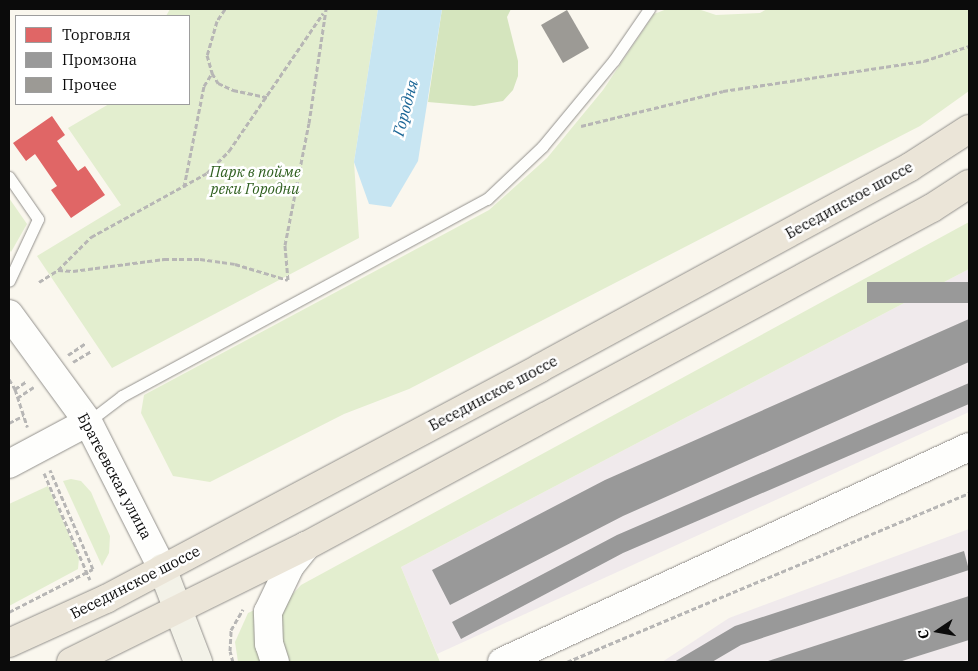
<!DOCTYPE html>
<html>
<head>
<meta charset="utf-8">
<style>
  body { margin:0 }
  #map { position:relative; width:978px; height:671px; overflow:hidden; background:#faf7ee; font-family:"IBM Plex Serif",serif }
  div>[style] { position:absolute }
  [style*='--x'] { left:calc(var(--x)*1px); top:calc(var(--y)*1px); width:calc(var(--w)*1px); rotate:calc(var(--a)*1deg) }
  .industrial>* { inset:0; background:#f0eaec }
  .green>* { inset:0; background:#e3eecf }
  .forest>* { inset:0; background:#d5e5be }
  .water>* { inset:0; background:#c7e5f2 }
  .shops>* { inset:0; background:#e06666 }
  .industry>* { inset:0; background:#999; transform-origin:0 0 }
  .building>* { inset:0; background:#9c9a95; transform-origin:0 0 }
  .path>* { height:3px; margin-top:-1.5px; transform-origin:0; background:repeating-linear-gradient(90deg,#b7b6b5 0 5px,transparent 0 7.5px) }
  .roads { filter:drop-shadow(0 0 1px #93918d) drop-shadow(0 0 1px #93918d) }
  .service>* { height:11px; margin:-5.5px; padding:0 5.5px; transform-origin:5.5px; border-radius:5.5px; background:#fefefc }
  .tertiary>* { height:28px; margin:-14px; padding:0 14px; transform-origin:14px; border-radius:14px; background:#fefefc }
  .secondary>* { height:28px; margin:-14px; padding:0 14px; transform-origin:14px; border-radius:14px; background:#f3f2e8 }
  .primary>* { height:28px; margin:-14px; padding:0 14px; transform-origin:14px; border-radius:14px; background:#ebe5d8 }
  span { translate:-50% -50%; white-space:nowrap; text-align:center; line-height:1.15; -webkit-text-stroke:5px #fff; paint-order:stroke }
  .park-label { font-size:15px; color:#2f5f1f; font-style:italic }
  .street-label { font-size:15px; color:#0b0b0b }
  .water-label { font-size:16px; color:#1b6696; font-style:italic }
  .frame { position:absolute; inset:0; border:10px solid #0b0b0b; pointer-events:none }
  .legend { position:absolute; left:15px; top:15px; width:175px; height:90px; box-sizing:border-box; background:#fff; border:1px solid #9d9d9d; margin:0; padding:6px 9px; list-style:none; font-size:15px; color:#0b0b0b }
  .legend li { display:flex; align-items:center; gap:10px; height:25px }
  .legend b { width:25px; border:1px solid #9d9d9d }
  .north { position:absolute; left:913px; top:606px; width:50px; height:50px; -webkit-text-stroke:4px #fff; paint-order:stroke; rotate:258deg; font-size:14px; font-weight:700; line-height:20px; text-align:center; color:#0b0b0b }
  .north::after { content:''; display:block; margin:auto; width:18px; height:22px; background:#0b0b0b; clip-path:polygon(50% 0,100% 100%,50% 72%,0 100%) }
</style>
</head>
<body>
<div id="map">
  <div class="industrial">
    <div style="clip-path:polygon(969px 269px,969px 412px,437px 654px,401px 567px)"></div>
    <div style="clip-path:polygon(969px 529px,969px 662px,662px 662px,729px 618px)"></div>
  </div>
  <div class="green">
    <div style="clip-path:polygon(170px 9px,378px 9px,354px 162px,359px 238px,112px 368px,37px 256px,121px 205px,68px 128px,109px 104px,189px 104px,189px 16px,166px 16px)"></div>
    <div style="clip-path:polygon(667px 9px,698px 9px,716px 15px,760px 13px,767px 9px,969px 9px,969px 91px,920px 126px,409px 389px,344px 414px,210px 482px,173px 476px,141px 413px,144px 395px,489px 210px,547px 158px,603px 90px,654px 14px)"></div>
    <div style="clip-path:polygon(9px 198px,27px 224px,11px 252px,9px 249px)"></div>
    <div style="clip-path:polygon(969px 222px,969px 269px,401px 567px,440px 662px,285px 662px,278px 645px,282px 606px,301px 585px)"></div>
    <div style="clip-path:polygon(71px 479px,81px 481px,91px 492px,110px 536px,109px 553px,102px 566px,63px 481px)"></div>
    <div style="clip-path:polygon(48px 486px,79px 558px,78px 569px,9px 606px,9px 504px)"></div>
    <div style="clip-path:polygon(259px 608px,263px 662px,238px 662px,235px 642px,248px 613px)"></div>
  </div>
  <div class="forest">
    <div style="clip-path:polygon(442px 9px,511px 9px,507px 17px,518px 61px,518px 76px,513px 90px,503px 101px,474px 106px,428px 102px)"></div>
  </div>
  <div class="water">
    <div style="clip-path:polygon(378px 9px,442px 9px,418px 161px,391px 207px,369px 204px,354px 162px)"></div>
  </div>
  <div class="shops">
    <div style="clip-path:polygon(52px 116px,65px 135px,57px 141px,78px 171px,85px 166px,105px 195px,71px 218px,51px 190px,57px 186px,35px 154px,26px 161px,13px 143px)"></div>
  </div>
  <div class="industry">
    <div style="left:969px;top:282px;width:21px;height:102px;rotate:90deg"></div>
    <div style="clip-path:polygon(969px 319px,969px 362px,623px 516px,450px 605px,432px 570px,605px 480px)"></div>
    <div style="clip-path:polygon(969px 383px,969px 404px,623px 553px,461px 639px,452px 622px,617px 535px)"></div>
    <div style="clip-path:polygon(964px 551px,969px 570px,741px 645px,712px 662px,674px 662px,735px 626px)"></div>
    <div style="clip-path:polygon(969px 596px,969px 640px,899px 662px,765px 662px)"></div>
  </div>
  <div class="building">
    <div style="left:567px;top:10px;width:44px;height:30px;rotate:60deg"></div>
  </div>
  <div class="path">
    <div style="--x:225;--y:9;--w:14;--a:124"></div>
    <div style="--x:217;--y:21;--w:35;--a:106"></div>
    <div style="--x:207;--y:55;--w:19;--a:74"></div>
    <div style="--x:212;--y:73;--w:12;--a:59"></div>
    <div style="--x:218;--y:83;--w:17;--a:25"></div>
    <div style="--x:233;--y:90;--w:35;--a:12"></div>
    <div style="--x:581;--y:126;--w:146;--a:-13.8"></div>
    <div style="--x:723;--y:91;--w:203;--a:-8.5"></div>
    <div style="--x:924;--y:61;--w:47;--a:-18.4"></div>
    <div style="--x:184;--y:187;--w:103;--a:-78.8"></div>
    <div style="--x:204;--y:86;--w:15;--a:-58"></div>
    <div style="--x:58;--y:270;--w:15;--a:4"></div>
    <div style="--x:73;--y:271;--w:92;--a:-7.5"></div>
    <div style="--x:164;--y:259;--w:36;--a:0"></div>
    <div style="--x:200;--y:259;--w:35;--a:8"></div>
    <div style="--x:235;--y:264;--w:55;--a:16.8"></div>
    <div style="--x:288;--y:280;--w:35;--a:-95"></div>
    <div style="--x:285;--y:245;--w:124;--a:-78.9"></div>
    <div style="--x:309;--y:123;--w:115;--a:-81.5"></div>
    <div style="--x:39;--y:282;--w:22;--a:-32"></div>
    <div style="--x:58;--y:270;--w:47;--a:-45"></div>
    <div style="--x:91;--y:237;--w:132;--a:-28.9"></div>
    <div style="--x:207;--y:173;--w:31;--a:-45"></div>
    <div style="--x:229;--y:151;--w:167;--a:-55.7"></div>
    <div style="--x:68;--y:355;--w:22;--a:-34"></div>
    <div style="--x:73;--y:362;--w:21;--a:-31"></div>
    <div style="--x:9;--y:379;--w:12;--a:59"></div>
    <div style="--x:15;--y:389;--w:40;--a:72"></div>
    <div style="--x:15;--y:389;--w:14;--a:-34"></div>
    <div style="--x:17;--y:398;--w:20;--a:-33"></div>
    <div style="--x:9;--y:423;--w:16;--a:-27"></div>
    <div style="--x:44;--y:473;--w:116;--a:66.7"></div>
    <div style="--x:9;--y:612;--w:94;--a:-27.1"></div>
    <div style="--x:93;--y:569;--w:108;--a:-113.5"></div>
    <div style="--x:233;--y:662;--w:11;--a:-105"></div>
    <div style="--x:230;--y:651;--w:21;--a:-87"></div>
    <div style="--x:231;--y:630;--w:24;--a:-60"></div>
    <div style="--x:567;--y:662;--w:436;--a:-22.8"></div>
  </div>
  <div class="roads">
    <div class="service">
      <div style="--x:9;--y:177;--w:51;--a:55.4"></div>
      <div style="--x:38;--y:219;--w:68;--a:115.1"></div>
      <div style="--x:88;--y:422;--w:43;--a:-37.4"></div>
      <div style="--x:122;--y:396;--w:415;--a:-28.4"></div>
      <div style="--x:487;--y:199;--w:76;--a:-43.4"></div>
      <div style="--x:542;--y:147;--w:113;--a:-50.4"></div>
      <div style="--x:614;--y:60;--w:62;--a:-55.5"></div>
    </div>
    <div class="tertiary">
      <div style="--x:9;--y:314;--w:134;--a:53.8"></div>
      <div style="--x:88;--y:422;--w:164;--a:63.1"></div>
      <div style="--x:9;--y:464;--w:89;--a:-28"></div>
      <div style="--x:275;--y:662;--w:19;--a:-108"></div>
      <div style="--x:269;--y:644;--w:32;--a:-92"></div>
      <div style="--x:268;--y:612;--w:51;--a:-64.4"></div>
      <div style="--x:290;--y:566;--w:26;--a:-51"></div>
      <div style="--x:502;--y:662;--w:514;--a:-24.72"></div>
    </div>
    <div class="secondary">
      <div style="--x:162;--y:568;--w:101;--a:69"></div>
    </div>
    <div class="primary">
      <div style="--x:9;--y:643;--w:107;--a:-24.4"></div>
      <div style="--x:106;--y:599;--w:492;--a:-28"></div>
      <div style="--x:540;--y:368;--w:421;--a:-28.5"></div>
      <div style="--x:910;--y:167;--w:70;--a:-32.8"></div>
      <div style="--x:71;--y:662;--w:262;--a:-26.3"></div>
      <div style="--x:306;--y:546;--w:711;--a:-28.37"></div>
      <div style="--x:932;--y:208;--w:44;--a:-33"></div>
    </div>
  </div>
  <div class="park-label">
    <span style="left:255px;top:180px">Парк в пойме<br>реки Городни</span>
  </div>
  <div class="street-label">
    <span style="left:849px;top:200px;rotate:-29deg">Бесединское шоссе</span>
    <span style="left:493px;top:393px;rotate:-28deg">Бесединское шоссе</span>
    <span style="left:115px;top:476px;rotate:62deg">Братеевская улица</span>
    <span style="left:135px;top:582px;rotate:-27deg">Бесединское шоссе</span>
  </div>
  <div class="water-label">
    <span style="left:405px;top:108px;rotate:-75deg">Городня</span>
  </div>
  <div class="frame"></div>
  <ul class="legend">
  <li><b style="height:14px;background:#e06666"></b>Торговля</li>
  <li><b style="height:14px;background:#999"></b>Промзона</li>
  <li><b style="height:14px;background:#9c9a95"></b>Прочее</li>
  </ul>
  <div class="north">С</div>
</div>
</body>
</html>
